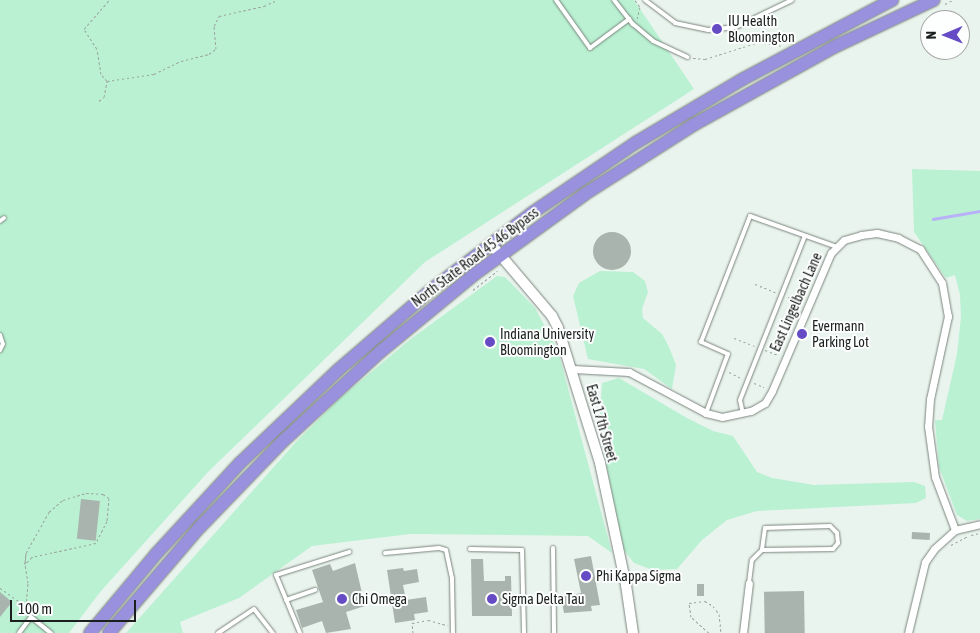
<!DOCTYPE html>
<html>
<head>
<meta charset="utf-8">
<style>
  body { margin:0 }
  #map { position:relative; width:980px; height:633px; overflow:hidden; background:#eaf4ee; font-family:"Asap Condensed",sans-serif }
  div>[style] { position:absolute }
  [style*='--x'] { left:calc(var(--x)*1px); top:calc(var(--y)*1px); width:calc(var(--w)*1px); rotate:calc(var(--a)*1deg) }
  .green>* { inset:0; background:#b9f1d2 }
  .stream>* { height:2.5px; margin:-1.25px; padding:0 1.25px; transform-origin:1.25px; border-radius:1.25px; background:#b8b1f7 }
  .building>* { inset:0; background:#aab4ae; transform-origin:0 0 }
  .round { border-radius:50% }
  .path>* { height:1px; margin-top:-0.5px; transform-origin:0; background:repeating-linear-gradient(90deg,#9ca49f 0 2.5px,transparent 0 5px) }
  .roads { filter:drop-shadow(0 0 1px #7b847e) drop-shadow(0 0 1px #7b847e) }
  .lane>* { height:4px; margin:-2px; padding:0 2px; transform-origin:2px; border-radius:2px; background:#fff }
  .street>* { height:7px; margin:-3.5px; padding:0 3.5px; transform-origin:3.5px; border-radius:3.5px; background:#fff }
  .secondary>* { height:10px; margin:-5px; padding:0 5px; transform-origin:5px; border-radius:5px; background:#fff }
  .highway>* { height:12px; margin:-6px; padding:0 6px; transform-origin:6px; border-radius:6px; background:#9991dd }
  .dots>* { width:14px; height:14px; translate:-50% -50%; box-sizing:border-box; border:2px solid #fdfffe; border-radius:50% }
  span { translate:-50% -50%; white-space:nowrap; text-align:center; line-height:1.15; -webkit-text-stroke:4px #fdfffe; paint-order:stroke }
  .poi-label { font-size:14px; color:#1b1f1d }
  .left { translate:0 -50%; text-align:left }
  .street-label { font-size:14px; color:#1b1f1d }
  .north { position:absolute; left:920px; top:10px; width:50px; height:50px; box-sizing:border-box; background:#fdfffe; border:1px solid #a3a5a4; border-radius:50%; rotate:269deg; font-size:14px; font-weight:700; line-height:20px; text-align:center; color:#1b1f1d }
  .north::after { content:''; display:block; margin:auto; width:18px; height:22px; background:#654bc4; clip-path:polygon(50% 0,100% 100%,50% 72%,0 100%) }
  .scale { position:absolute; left:10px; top:600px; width:126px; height:22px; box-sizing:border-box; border:2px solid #1b1f1d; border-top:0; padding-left:6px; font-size:15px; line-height:18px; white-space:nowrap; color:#1b1f1d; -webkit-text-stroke:4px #fdfffe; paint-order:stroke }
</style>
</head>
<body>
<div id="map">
  <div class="green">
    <div style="clip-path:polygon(0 0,634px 0,694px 89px,425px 262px,208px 472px,101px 591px,69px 633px,0 633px)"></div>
    <div style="clip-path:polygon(912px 169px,980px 171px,980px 519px,967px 521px,957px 515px,939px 467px,935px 420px,942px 420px,957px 354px,961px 317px,960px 295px,955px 275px,946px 278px,914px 232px)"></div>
    <div style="clip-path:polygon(600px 271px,633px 272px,645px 281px,648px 292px,642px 309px,643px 318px,662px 334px,669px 347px,676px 365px,672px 389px,644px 369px,588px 359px,573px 296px,579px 283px)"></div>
    <div style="clip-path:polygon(497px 276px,505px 277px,535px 308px,558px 351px,612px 553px,588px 536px,410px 534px,312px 546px,239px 598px,180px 622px,183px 633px,126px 633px,296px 442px,339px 399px,412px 338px)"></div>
    <div style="clip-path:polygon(619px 378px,687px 418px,713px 431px,733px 436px,757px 472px,772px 478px,814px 485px,914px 482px,925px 486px,926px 498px,916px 503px,757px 511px,727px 520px,702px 540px,677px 569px,653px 570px,634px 563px,623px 549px,599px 428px,602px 383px)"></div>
  </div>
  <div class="stream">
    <div style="--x:933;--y:219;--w:48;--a:-9.7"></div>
  </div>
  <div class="building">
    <div class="round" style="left:593px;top:232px;width:38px;height:38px"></div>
    <div style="left:81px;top:499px;width:19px;height:40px;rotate:6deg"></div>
    <div style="left:912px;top:532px;width:18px;height:7px;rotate:3deg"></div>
    <div style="clip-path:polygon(591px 556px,600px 605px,591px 606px,592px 611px,564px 613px,561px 597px,581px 593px,574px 559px)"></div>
    <div style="clip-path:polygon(471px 559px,483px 559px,484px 581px,505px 581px,505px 576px,511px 576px,512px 616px,472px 616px)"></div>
    <div style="clip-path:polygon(355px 563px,365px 606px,346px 612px,351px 629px,326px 633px,322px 621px,302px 628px,296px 610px,323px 602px,312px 570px,330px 564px,333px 571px)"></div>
    <div style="clip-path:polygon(403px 568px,404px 571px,417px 569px,419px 582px,403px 585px,406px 600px,426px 597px,428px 612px,414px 614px,415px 620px,395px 623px,387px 570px)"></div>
    <div style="left:697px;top:584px;width:7px;height:12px"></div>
    <div style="left:804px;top:591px;width:42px;height:40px;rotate:89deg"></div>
    <div style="clip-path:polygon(0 592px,12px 602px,0 617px)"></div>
  </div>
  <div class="path">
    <div style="--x:635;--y:0;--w:9;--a:54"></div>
    <div style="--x:640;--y:7;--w:12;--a:104"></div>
    <div style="--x:945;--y:4;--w:9;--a:-27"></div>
    <div style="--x:693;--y:58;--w:12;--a:5"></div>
    <div style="--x:705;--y:59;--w:57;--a:-17.5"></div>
    <div style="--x:759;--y:42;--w:22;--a:10"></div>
    <div style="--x:107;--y:81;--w:48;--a:-8.5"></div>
    <div style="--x:154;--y:74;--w:30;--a:-26"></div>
    <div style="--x:181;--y:61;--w:29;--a:-14"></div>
    <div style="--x:209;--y:54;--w:9;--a:-36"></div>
    <div style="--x:216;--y:49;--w:23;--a:-95"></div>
    <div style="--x:214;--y:26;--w:11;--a:-63"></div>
    <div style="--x:219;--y:16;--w:46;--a:-12.5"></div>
    <div style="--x:264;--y:6;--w:14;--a:-25"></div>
    <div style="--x:99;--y:101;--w:6;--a:-39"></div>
    <div style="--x:104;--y:97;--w:16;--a:-79"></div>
    <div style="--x:107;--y:81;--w:9;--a:-131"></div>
    <div style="--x:101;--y:74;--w:25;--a:-99"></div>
    <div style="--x:97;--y:49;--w:24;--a:-123"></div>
    <div style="--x:84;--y:29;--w:38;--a:-49"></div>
    <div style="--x:755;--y:284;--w:22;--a:22"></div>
    <div style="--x:473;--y:290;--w:31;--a:-38"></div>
    <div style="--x:788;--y:297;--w:14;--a:25"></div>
    <div style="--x:734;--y:338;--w:22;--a:21"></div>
    <div style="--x:765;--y:350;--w:14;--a:21"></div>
    <div style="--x:729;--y:372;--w:13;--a:27"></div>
    <div style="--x:754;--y:383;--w:11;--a:22"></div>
    <div style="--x:971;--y:535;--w:9;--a:-13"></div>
    <div style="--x:951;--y:545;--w:19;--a:-28"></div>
    <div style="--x:0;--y:588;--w:32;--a:35"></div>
    <div style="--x:26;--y:606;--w:23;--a:-85"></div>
    <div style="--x:28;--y:583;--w:19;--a:-99"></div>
    <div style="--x:25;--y:564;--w:2;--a:-90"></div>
    <div style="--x:25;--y:562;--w:9;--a:-84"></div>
    <div style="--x:26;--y:553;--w:47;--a:-60.7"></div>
    <div style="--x:49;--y:512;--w:18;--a:-41"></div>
    <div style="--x:63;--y:500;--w:24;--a:-17"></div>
    <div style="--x:86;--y:493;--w:17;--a:3"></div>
    <div style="--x:103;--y:494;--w:7;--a:34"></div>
    <div style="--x:109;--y:498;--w:23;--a:95"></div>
    <div style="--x:107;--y:521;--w:25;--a:117"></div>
    <div style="--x:96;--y:543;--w:66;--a:167.7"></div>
    <div style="--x:32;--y:557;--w:10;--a:135"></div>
    <div style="--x:25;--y:564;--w:11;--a:-85"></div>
    <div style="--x:413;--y:633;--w:10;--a:-96"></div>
    <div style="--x:412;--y:623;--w:16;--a:-11"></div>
    <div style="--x:428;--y:620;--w:20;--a:15"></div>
    <div style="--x:709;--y:633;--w:24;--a:-138"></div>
    <div style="--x:691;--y:617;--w:14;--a:-98"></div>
    <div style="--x:689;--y:603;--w:16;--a:-7"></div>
    <div style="--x:705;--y:601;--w:9;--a:32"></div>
    <div style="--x:713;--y:606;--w:10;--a:53"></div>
    <div style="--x:719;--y:614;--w:19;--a:84"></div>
  </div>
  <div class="roads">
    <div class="lane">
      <div style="--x:556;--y:0;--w:59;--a:54.7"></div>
      <div style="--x:590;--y:48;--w:49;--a:-36.6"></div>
      <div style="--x:614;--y:0;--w:31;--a:52"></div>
      <div style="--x:633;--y:24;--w:26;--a:40"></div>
      <div style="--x:653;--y:41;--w:38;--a:25"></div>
      <div style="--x:645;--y:0;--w:38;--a:37"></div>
      <div style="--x:675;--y:23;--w:34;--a:12"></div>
      <div style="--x:708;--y:30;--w:28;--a:-6"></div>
      <div style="--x:736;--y:27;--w:62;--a:-25.7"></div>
      <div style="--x:0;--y:221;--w:5;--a:-37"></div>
      <div style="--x:0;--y:335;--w:9;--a:72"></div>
      <div style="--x:3;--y:344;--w:7;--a:117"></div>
      <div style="--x:706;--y:413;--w:63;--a:-69.6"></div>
      <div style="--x:728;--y:354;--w:30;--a:-156"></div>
      <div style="--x:701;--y:342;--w:135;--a:-68.7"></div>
      <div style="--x:750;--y:216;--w:92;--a:19.6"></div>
      <div style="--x:743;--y:414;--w:14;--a:-102"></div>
      <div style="--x:740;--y:400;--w:176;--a:-68.4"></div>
      <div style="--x:553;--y:548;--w:85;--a:89.3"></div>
      <div style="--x:470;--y:549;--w:52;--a:1.1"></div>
      <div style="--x:522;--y:550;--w:83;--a:88.6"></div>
      <div style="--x:385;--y:553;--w:54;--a:-5.3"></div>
      <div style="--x:439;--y:548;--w:7;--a:16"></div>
      <div style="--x:446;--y:550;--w:29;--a:78"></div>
      <div style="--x:452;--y:578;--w:55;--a:89"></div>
      <div style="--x:749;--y:583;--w:23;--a:-83"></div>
      <div style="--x:752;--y:560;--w:14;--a:-45"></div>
      <div style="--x:762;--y:550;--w:71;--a:-0.8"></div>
      <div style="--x:833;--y:549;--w:8;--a:-50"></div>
      <div style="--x:838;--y:543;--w:10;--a:-96"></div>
      <div style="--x:837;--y:533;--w:10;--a:-135"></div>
      <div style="--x:830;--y:526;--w:65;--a:178.2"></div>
      <div style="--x:765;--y:528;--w:22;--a:98"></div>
      <div style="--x:286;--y:600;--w:31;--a:-19"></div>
      <div style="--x:19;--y:633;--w:20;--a:-53"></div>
      <div style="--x:31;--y:617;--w:26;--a:39"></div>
      <div style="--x:218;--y:633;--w:43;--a:-33.7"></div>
      <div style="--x:254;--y:609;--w:31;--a:52"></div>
      <div style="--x:300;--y:633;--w:63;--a:-112.5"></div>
      <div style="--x:276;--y:575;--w:77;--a:-17.5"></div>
    </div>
    <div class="street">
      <div style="--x:573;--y:369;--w:56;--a:3.1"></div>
      <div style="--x:629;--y:372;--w:87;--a:28"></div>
      <div style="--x:706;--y:413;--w:16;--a:14"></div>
      <div style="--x:722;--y:417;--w:30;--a:-12"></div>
      <div style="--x:751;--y:411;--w:16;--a:-30"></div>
      <div style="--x:765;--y:403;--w:14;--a:-60"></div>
      <div style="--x:772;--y:391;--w:150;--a:-66.9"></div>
      <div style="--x:831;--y:253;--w:18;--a:-45"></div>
      <div style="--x:844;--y:240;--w:18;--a:-16"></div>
      <div style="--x:861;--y:235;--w:16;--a:-7"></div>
      <div style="--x:877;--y:233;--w:22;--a:13"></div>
      <div style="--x:898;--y:238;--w:25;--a:27"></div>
      <div style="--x:920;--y:249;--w:40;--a:57.1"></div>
      <div style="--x:942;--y:283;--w:34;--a:80"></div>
      <div style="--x:948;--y:316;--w:85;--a:102.2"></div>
      <div style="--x:930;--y:399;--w:27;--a:94"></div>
      <div style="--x:928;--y:426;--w:51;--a:82.2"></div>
      <div style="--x:935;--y:477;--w:57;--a:69.3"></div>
      <div style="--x:743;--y:633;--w:50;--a:-83.2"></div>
      <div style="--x:908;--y:633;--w:73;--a:-76.5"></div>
      <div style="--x:925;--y:562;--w:16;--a:-55"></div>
      <div style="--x:934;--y:549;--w:28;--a:-42"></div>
      <div style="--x:955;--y:530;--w:26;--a:-13"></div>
    </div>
    <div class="secondary">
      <div style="--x:491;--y:244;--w:94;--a:49.7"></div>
      <div style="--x:552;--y:316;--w:13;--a:63"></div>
      <div style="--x:558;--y:328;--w:141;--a:72.7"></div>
      <div style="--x:600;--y:463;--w:125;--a:78"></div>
      <div style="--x:626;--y:585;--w:49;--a:81.7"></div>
    </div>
    <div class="highway">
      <div style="--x:90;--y:633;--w:103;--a:-50.1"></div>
      <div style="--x:156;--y:554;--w:124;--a:-47.3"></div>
      <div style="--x:240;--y:463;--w:135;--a:-43.5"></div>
      <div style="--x:338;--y:370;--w:123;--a:-40.7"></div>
      <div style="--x:431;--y:290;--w:127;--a:-37.3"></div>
      <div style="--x:532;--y:213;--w:127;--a:-34.1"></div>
      <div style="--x:637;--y:142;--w:123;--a:-30.7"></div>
      <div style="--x:743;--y:79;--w:169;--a:-27.9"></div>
      <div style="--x:109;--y:633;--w:140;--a:-49.4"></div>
      <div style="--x:200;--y:527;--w:118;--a:-46"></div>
      <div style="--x:282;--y:442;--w:133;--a:-42.6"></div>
      <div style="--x:380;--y:352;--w:123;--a:-39.4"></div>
      <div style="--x:475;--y:274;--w:136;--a:-36"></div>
      <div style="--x:585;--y:194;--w:130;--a:-32.5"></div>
      <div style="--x:695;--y:124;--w:159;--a:-29"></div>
      <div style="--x:834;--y:47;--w:110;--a:-25.2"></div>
    </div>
  </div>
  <div class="dots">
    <div style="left:717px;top:29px;background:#654bc4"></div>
    <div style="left:802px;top:334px;background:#654bc4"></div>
    <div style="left:490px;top:342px;background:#654bc4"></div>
    <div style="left:586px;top:576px;background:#654bc4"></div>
    <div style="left:342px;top:599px;background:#654bc4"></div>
    <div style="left:492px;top:599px;background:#654bc4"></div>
  </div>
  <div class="poi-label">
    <span class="left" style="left:728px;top:29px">IU Health<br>Bloomington</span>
    <span class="left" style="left:812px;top:334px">Evermann<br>Parking Lot</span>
    <span class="left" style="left:500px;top:342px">Indiana University<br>Bloomington</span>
    <span class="left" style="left:596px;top:576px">Phi Kappa Sigma</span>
    <span class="left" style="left:352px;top:599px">Chi Omega</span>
    <span class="left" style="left:502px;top:599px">Sigma Delta Tau</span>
  </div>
  <div class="street-label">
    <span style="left:475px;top:257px;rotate:-37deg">North State Road 45 46 Bypass</span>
    <span style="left:796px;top:302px;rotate:-66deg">East Lingelbach Lane</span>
    <span style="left:602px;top:423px;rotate:74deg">East 17th Street</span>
  </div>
  <div class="north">N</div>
  <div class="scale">100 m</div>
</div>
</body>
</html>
